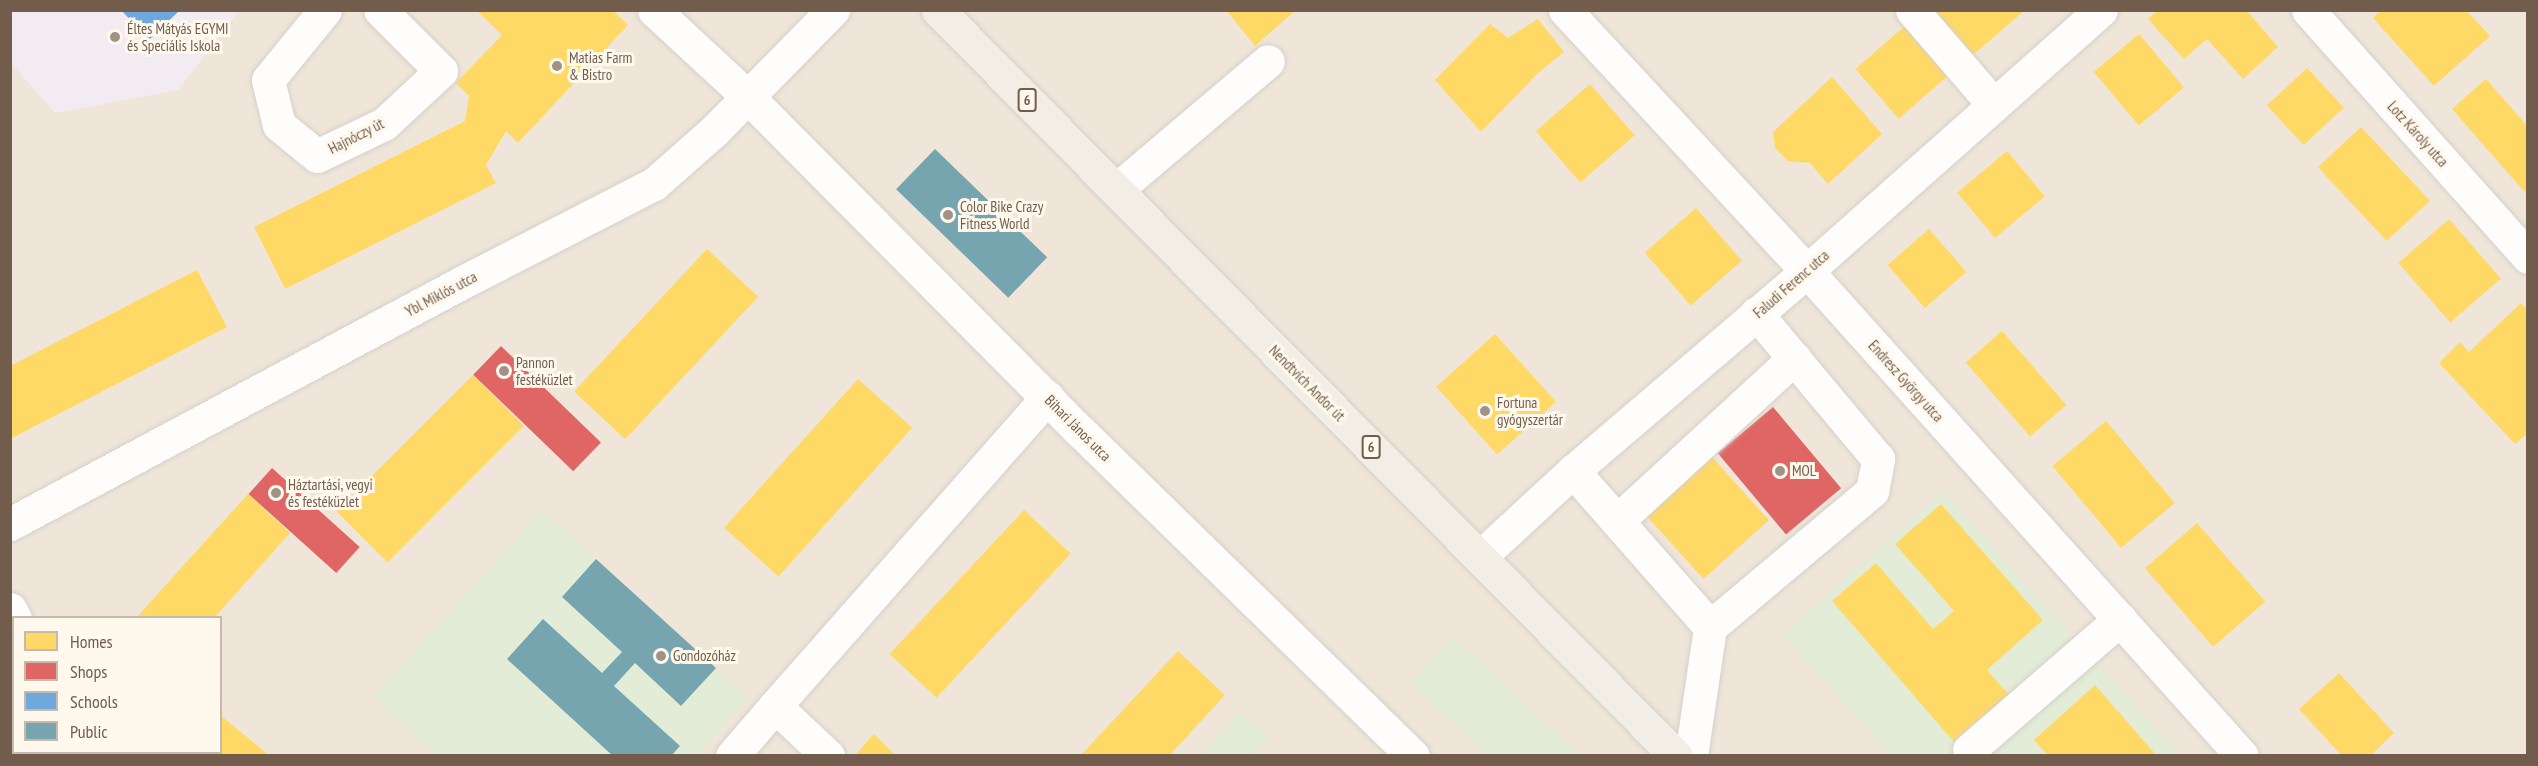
<!DOCTYPE html>
<html>
<head>
<meta charset="utf-8">
<style>
  body { margin:0 }
  #map { position:relative; width:2538px; height:766px; overflow:hidden; background:#f6f3eb; font-family:"PT Sans Narrow",sans-serif }
  div>[style] { position:absolute }
  [style*='--x'] { left:calc(var(--x)*1px); top:calc(var(--y)*1px); width:calc(var(--w)*1px); rotate:calc(var(--a)*1deg) }
  .residential>* { inset:0; background:#efe6d9 }
  .education>* { inset:0; background:#f3ebf2 }
  .green>* { inset:0; background:#e2ecd7 }
  .homes>* { inset:0; background:#ffd966; transform-origin:0 0 }
  .shops>* { inset:0; background:#e06666; transform-origin:0 0 }
  .schools>* { inset:0; background:#6fa8dc }
  .public>* { inset:0; background:#76a5af; transform-origin:0 0 }
  .roads { filter:drop-shadow(0 0 2px #d5d0ca) drop-shadow(0 0 2px #d5d0ca) }
  .minor>* { height:33px; margin:-16.5px; padding:0 16.5px; transform-origin:16.5px; border-radius:16.5px; background:#fefdfc }
  .major>* { height:33px; margin:-16.5px; padding:0 16.5px; transform-origin:16.5px; border-radius:16.5px; background:#f2eee6 }
  .dots>* { width:16px; height:16px; translate:-50% -50%; box-sizing:border-box; border:3px solid #fef8ed; border-radius:50% }
  span { translate:-50% -50%; white-space:nowrap; text-align:center; line-height:1.15; -webkit-text-stroke:6px #fef8ed; paint-order:stroke }
  .shield-label span { padding:2px 4px; background:#fef8ed; border:2px solid; border-radius:4px; -webkit-text-stroke-width:0 }
  .shield-label { font-size:14px; color:#725d4d; font-weight:700 }
  .poi-label { font-size:15px; color:#725d4d }
  .left { translate:0 -50%; text-align:left }
  .street-label { font-size:15px; color:#725d4d }
  .frame { position:absolute; inset:0; border:12px solid #725d4d; pointer-events:none }
  .legend { position:absolute; left:12px; top:616px; width:210px; height:138px; box-sizing:border-box; background:#fef8ed; border:2px solid #c6baad; margin:0; padding:8px 10px; list-style:none; font-size:18px; color:#725d4d }
  .legend li { display:flex; align-items:center; gap:12px; height:30px }
  .legend b { width:30px; border:2px solid #c6baad }
</style>
</head>
<body>
<div id="map">
  <div class="residential">
    <div style="clip-path:polygon(evenodd,10px 11px,2527px 11px,2527px 755px,11px 755px,10px 11px,14px 618px,220px 618px,220px 752px,14px 752px,14px 618px)"></div>
  </div>
  <div class="education">
    <div style="clip-path:polygon(10px 11px,239px 11px,178px 90px,55px 113px,11px 63px)"></div>
  </div>
  <div class="green">
    <div style="clip-path:polygon(1943px 491px,2180px 755px,1891px 755px,1783px 635px)"></div>
    <div style="clip-path:polygon(542px 510px,749px 698px,698px 755px,438px 756px,373px 697px)"></div>
    <div style="clip-path:polygon(1453px 636px,1578px 755px,1487px 755px,1410px 682px)"></div>
    <div style="clip-path:polygon(1240px 712px,1269px 738px,1254px 755px,1210px 755px,1205px 751px)"></div>
  </div>
  <div class="homes">
    <div style="clip-path:polygon(476px 10px,612px 10px,628px 25px,518px 143px,506px 131px,486px 165px,496px 183px,285px 289px,254px 227px,465px 121px,469px 96px,456px 83px,502px 35px)"></div>
    <div style="clip-path:polygon(1226px 10px,1296px 10px,1255px 46px)"></div>
    <div style="clip-path:polygon(1934px 10px,2025px 10px,1973px 55px)"></div>
    <div style="clip-path:polygon(2158px 10px,2246px 10px,2278px 47px,2243px 79px,2207px 39px,2184px 59px,2148px 19px)"></div>
    <div style="clip-path:polygon(2381px 10px,2466px 10px,2490px 36px,2434px 86px,2373px 18px)"></div>
    <div style="clip-path:polygon(1538px 19px,1564px 52px,1538px 73px,1481px 132px,1435px 80px,1490px 24px,1508px 38px)"></div>
    <div style="left:1906px;top:25px;width:66px;height:67px;rotate:49deg"></div>
    <div style="left:2139px;top:34px;width:70px;height:59px;rotate:50deg"></div>
    <div style="left:2307px;top:68px;width:54px;height:55px;rotate:47deg"></div>
    <div style="clip-path:polygon(1832px 77px,1882px 134px,1828px 184px,1810px 163px,1788px 161px,1775px 148px,1773px 132px)"></div>
    <div style="clip-path:polygon(2486px 79px,2528px 127px,2528px 196px,2452px 109px)"></div>
    <div style="left:1590px;top:84px;width:68px;height:72px;rotate:49deg"></div>
    <div style="left:2361px;top:127px;width:101px;height:59px;rotate:47deg"></div>
    <div style="left:2007px;top:151px;width:59px;height:65px;rotate:50deg"></div>
    <div style="left:1696px;top:208px;width:70px;height:68px;rotate:49deg"></div>
    <div style="left:2449px;top:219px;width:79px;height:67px;rotate:49deg"></div>
    <div style="left:1929px;top:229px;width:57px;height:55px;rotate:49deg"></div>
    <div style="left:707px;top:249px;width:70px;height:195px;rotate:43deg"></div>
    <div style="clip-path:polygon(197px 270px,227px 327px,10px 439px,10px 366px)"></div>
    <div style="clip-path:polygon(2521px 303px,2528px 310px,2528px 433px,2515px 444px,2439px 363px,2460px 342px,2469px 352px)"></div>
    <div style="left:2002px;top:331px;width:98px;height:48px;rotate:49deg"></div>
    <div style="left:1495px;top:334px;width:91px;height:79px;rotate:48deg"></div>
    <div style="left:473px;top:375px;width:72px;height:193px;rotate:45deg"></div>
    <div style="left:858px;top:379px;width:73px;height:200px;rotate:42deg"></div>
    <div style="left:2106px;top:421px;width:107px;height:70px;rotate:50deg"></div>
    <div style="left:1712px;top:457px;width:85px;height:88px;rotate:48deg"></div>
    <div style="clip-path:polygon(248px 494px,290px 533px,214px 618px,136px 618px)"></div>
    <div style="clip-path:polygon(1941px 504px,2043px 620px,1987px 670px,2009px 695px,1954px 742px,1832px 601px,1876px 563px,1933px 629px,1954px 611px,1895px 544px)"></div>
    <div style="left:1024px;top:510px;width:64px;height:197px;rotate:43deg"></div>
    <div style="left:2197px;top:523px;width:104px;height:69px;rotate:49deg"></div>
    <div style="clip-path:polygon(1178px 651px,1225px 695px,1169px 756px,1080px 756px)"></div>
    <div style="clip-path:polygon(2339px 673px,2394px 733px,2370px 756px,2342px 756px,2299px 709px)"></div>
    <div style="clip-path:polygon(2095px 685px,2157px 756px,2048px 756px,2034px 740px)"></div>
    <div style="clip-path:polygon(220px 715px,270px 756px,159px 756px,155px 752px,220px 752px)"></div>
    <div style="clip-path:polygon(874px 734px,896px 756px,854px 756px)"></div>
  </div>
  <div class="shops">
    <div style="left:501px;top:346px;width:139px;height:40px;rotate:44deg"></div>
    <div style="left:1773px;top:407px;width:106px;height:72px;rotate:50deg"></div>
    <div style="left:272px;top:468px;width:118px;height:35px;rotate:42deg"></div>
  </div>
  <div class="schools">
    <div style="clip-path:polygon(121px 10px,180px 10px,149px 40px)"></div>
  </div>
  <div class="public">
    <div style="left:935px;top:149px;width:156px;height:56px;rotate:44deg"></div>
    <div style="clip-path:polygon(596px 559px,716px 668px,681px 706px,635px 663px,614px 686px,680px 746px,671px 756px,613px 756px,507px 659px,543px 619px,602px 673px,622px 652px,562px 597px)"></div>
  </div>
  <div class="roads">
    <div class="minor">
      <div style="--x:325;--y:10;--w:90;--a:129.2"></div>
      <div style="--x:268;--y:80;--w:46;--a:76.3"></div>
      <div style="--x:279;--y:125;--w:49;--a:39.2"></div>
      <div style="--x:317;--y:156;--w:74;--a:-25.5"></div>
      <div style="--x:384;--y:124;--w:78;--a:-42.9"></div>
      <div style="--x:441;--y:71;--w:86;--a:-135"></div>
      <div style="--x:654;--y:10;--w:127;--a:42.8"></div>
      <div style="--x:747;--y:96;--w:474;--a:45.2"></div>
      <div style="--x:1081;--y:432;--w:464;--a:44.3"></div>
      <div style="--x:1565;--y:10;--w:356;--a:47.2"></div>
      <div style="--x:1807;--y:271;--w:651;--a:48.11"></div>
      <div style="--x:1912;--y:10;--w:125;--a:49.2"></div>
      <div style="--x:2308;--y:10;--w:331;--a:48.3"></div>
      <div style="--x:1116;--y:190;--w:199;--a:-40.3"></div>
      <div style="--x:1573;--y:471;--w:208;--a:48.7"></div>
      <div style="--x:1617;--y:521;--w:241;--a:-42.6"></div>
      <div style="--x:10;--y:524;--w:511;--a:-28.12"></div>
      <div style="--x:461;--y:283;--w:217;--a:-27.2"></div>
      <div style="--x:654;--y:184;--w:80;--a:-41.5"></div>
      <div style="--x:714;--y:131;--w:170;--a:-45.5"></div>
      <div style="--x:1480;--y:557;--w:127;--a:-42.8"></div>
      <div style="--x:1573;--y:471;--w:308;--a:-40.5"></div>
      <div style="--x:1807;--y:271;--w:393;--a:-41.6"></div>
      <div style="--x:10;--y:609;--w:10;--a:61"></div>
      <div style="--x:775;--y:706;--w:412;--a:-48.6"></div>
      <div style="--x:1969;--y:750;--w:200;--a:-40.9"></div>
      <div style="--x:27;--y:752;--w:6;--a:45"></div>
      <div style="--x:77;--y:752;--w:4;--a:63"></div>
      <div style="--x:732;--y:756;--w:66;--a:-49.3"></div>
      <div style="--x:775;--y:706;--w:73;--a:43.3"></div>
      <div style="--x:1691;--y:756;--w:130;--a:-81.6"></div>
      <div style="--x:1710;--y:627;--w:212;--a:-40"></div>
      <div style="--x:1872;--y:491;--w:33;--a:-79"></div>
      <div style="--x:1878;--y:459;--w:190;--a:-129.9"></div>
    </div>
    <div class="major">
      <div style="--x:938;--y:10;--w:1049;--a:45.31"></div>
    </div>
  </div>
  <div class="dots">
    <div style="left:115px;top:37px;background:#a09284"></div>
    <div style="left:557px;top:66px;background:#a09284"></div>
    <div style="left:948px;top:215px;background:#a09284"></div>
    <div style="left:504px;top:371px;background:#a09284"></div>
    <div style="left:1485px;top:411px;background:#a09284"></div>
    <div style="left:1780px;top:471px;background:#a09284"></div>
    <div style="left:276px;top:493px;background:#a09284"></div>
    <div style="left:661px;top:656px;background:#a09284"></div>
  </div>
  <div class="shield-label">
    <span style="left:1027px;top:100px">6</span>
    <span style="left:1371px;top:447px">6</span>
  </div>
  <div class="poi-label">
    <span class="left" style="left:127px;top:37px">Éltes Mátyás EGYMI<br>és Speciális Iskola</span>
    <span class="left" style="left:569px;top:66px">Matias Farm<br>&amp; Bistro</span>
    <span class="left" style="left:960px;top:215px">Color Bike Crazy<br>Fitness World</span>
    <span class="left" style="left:516px;top:371px">Pannon<br>festéküzlet</span>
    <span class="left" style="left:1497px;top:411px">Fortuna<br>gyógyszertár</span>
    <span class="left" style="left:1792px;top:471px">MOL</span>
    <span class="left" style="left:288px;top:493px">Háztartási, vegyi<br>és festéküzlet</span>
    <span class="left" style="left:673px;top:656px">Gondozóház</span>
  </div>
  <div class="street-label">
    <span style="left:2418px;top:134px;rotate:48deg">Lotz Károly utca</span>
    <span style="left:356px;top:136px;rotate:-27deg">Hajnóczy út</span>
    <span style="left:1791px;top:284px;rotate:-41deg">Faludi Ferenc utca</span>
    <span style="left:441px;top:294px;rotate:-28deg">Ybl Miklós utca</span>
    <span style="left:1906px;top:381px;rotate:48deg">Endresz György utca</span>
    <span style="left:1307px;top:383px;rotate:45deg">Nendtvich Andor út</span>
    <span style="left:1078px;top:428px;rotate:45deg">Bihari János utca</span>
  </div>
  <div class="frame"></div>
  <ul class="legend">
  <li><b style="height:16px;background:#ffd966"></b>Homes</li>
  <li><b style="height:16px;background:#e06666"></b>Shops</li>
  <li><b style="height:16px;background:#6fa8dc"></b>Schools</li>
  <li><b style="height:16px;background:#76a5af"></b>Public</li>
  </ul>
</div>
</body>
</html>
